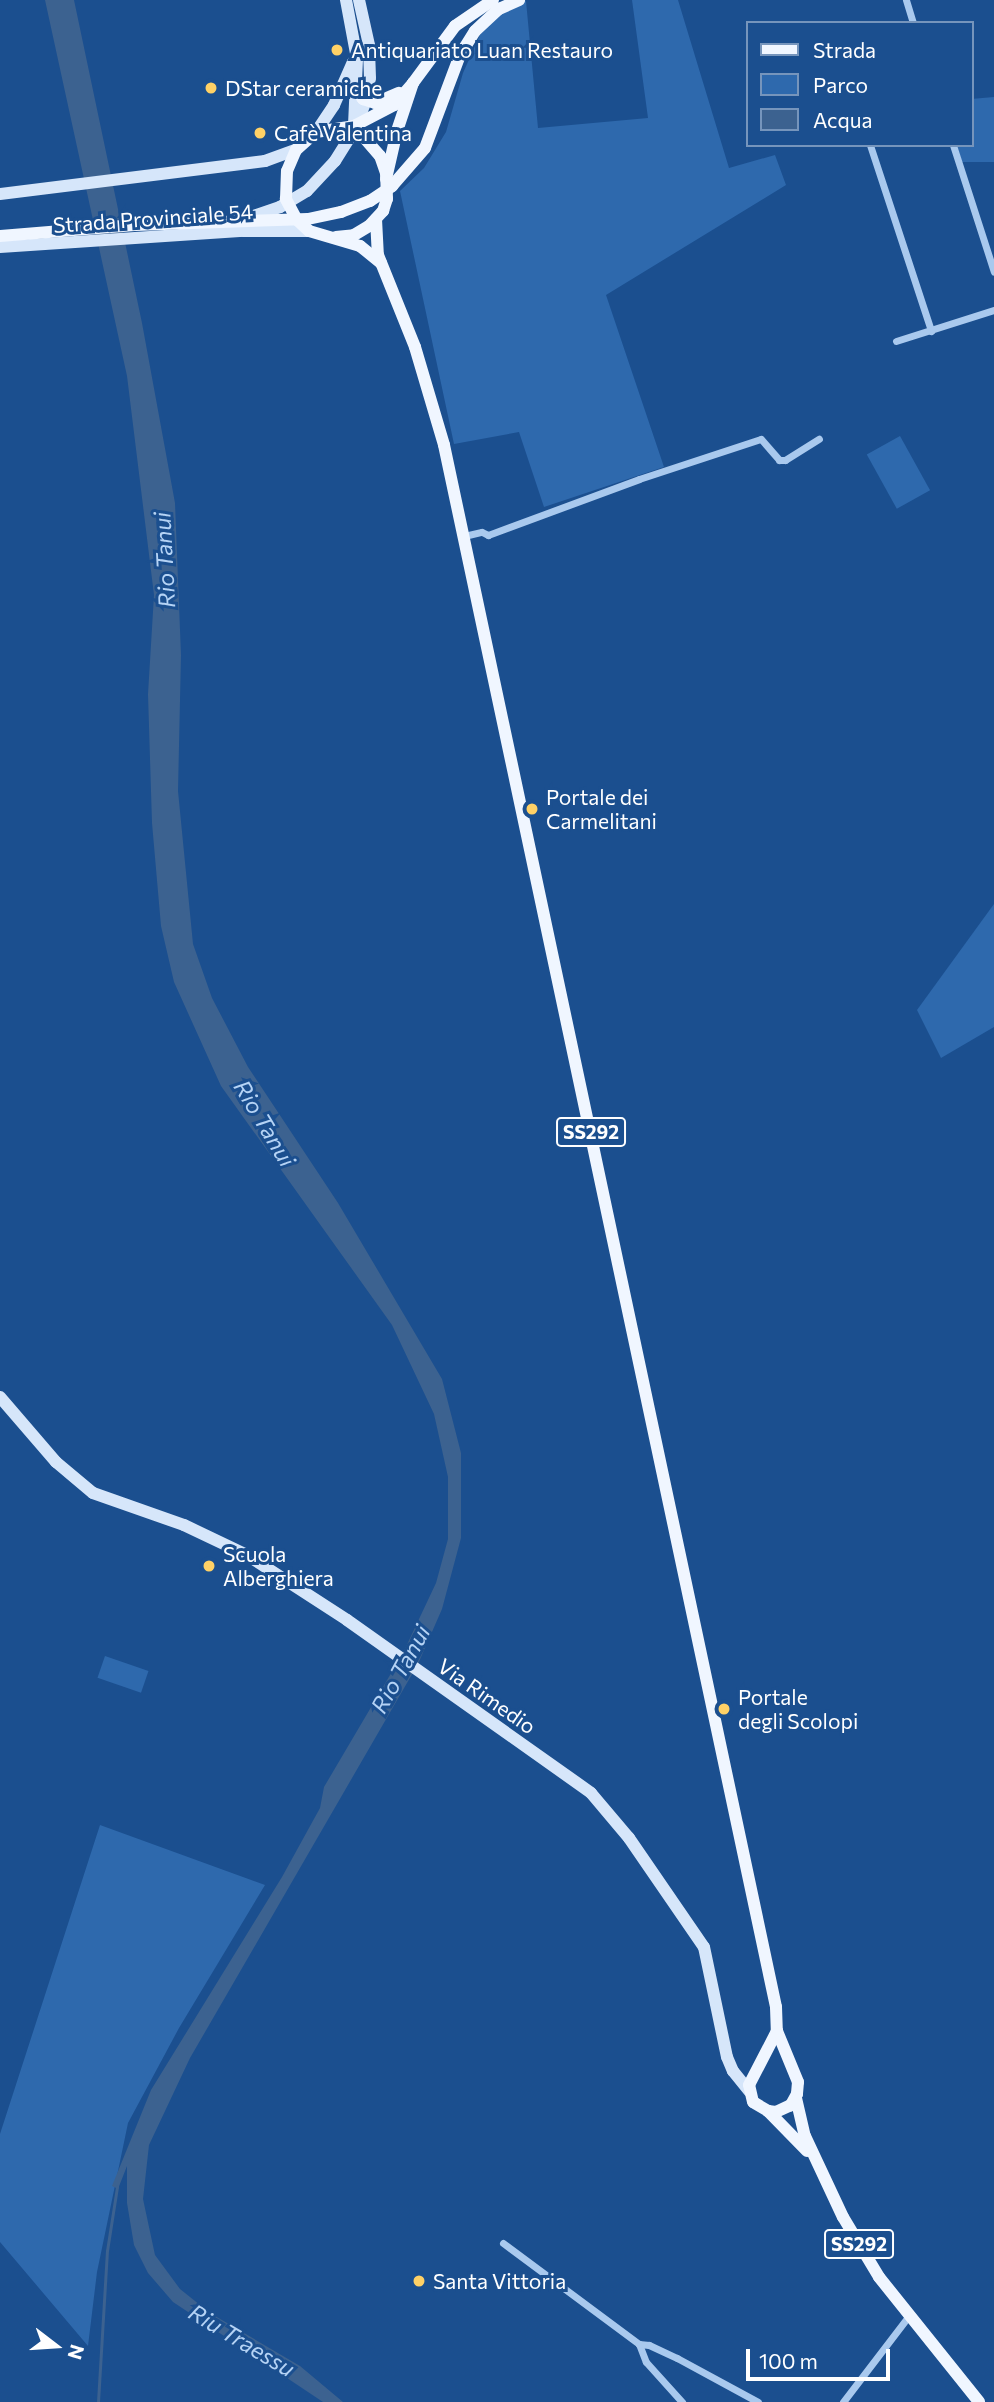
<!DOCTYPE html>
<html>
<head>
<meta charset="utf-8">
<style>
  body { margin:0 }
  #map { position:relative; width:994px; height:2402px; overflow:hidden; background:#1b4f8f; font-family:Commissioner,sans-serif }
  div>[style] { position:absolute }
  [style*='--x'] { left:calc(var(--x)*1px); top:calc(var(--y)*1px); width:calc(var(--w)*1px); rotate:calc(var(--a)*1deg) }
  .green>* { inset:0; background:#2e69ad; transform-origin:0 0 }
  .water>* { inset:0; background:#3c6290 }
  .stream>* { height:2.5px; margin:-1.25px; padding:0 1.25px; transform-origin:1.25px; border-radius:1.25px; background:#3c6290 }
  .street>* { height:7px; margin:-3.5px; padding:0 3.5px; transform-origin:3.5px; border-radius:3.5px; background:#a9c9ee }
  .secondary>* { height:12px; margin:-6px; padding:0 6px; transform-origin:6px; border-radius:6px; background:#d6e6fa }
  .primary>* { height:12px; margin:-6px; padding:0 6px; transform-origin:6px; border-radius:6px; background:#f0f6ff }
  .dots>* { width:19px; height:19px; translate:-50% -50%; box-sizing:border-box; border:4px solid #1b4f8f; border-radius:50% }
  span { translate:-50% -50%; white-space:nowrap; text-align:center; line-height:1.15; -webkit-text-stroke:6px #1b4f8f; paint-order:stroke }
  .shield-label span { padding:2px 5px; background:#1b4f8f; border:2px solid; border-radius:5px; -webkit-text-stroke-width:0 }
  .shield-label { font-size:19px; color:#fff; font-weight:700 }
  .poi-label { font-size:21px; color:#fff }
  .left { translate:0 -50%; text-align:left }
  .street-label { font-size:21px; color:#fff }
  .water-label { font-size:23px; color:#b5d3f5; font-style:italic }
  .legend { position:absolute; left:746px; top:21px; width:228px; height:126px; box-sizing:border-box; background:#1b4f8f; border:2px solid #7695bc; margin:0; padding:9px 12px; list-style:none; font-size:21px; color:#fff }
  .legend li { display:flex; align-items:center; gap:14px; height:35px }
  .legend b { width:35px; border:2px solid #7695bc }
  .north { position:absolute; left:21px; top:2311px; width:70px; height:70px; -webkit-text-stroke:5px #1b4f8f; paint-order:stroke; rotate:107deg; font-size:19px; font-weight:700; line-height:28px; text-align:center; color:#fff }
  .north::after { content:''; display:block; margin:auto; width:24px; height:32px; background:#fff; clip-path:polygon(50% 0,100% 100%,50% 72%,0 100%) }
  .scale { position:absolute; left:746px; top:2349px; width:144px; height:32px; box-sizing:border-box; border:4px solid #fff; border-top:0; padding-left:9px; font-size:21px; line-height:24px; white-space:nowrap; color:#fff; -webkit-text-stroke:5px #1b4f8f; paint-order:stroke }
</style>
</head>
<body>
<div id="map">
  <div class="green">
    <div style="clip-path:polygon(632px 0,678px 0,729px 168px,775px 155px,786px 185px,606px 295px,664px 467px,544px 507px,519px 432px,454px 444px,400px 191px,424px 168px,446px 132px,463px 73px,483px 28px,506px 10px,526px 1px,538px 128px,648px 118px)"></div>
    <div style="clip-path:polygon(994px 97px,994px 162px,962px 162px,957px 145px,971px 145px,971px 99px)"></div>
    <div style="left:900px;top:436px;width:62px;height:38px;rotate:61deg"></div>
    <div style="clip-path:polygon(994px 904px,994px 1027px,941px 1058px,917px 1010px)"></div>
    <div style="left:105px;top:1656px;width:46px;height:23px;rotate:19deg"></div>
    <div style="clip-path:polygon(100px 1825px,265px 1885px,179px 2028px,128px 2123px,97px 2272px,88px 2346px,0 2242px,0 2134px)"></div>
  </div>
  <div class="water">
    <div style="clip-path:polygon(45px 0,74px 0,142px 323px,175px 503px,181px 655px,178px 791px,193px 944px,212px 998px,248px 1067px,338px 1203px,442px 1379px,461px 1453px,461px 1538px,442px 1609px,418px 1664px,190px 2058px,149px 2145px,143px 2199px,155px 2255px,180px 2289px,210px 2313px,300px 2366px,343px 2402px,323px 2402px,173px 2302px,148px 2273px,134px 2245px,127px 2203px,127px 2166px,118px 2189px,112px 2186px,151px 2090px,282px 1877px,320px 1808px,324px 1787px,403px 1653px,436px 1583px,448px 1539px,448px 1477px,434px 1414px,392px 1325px,221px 1086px,174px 982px,161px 926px,152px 823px,148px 694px,154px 595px,127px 376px)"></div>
  </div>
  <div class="stream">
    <div style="--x:98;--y:2402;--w:151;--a:-86.6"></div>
    <div style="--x:107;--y:2251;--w:65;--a:-81.1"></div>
  </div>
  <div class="street">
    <div style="--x:906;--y:0;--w:24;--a:73"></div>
    <div style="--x:870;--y:145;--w:196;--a:71.8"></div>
    <div style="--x:953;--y:145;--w:133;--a:72.1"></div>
    <div style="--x:896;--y:341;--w:103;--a:-17.6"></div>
    <div style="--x:464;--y:536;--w:18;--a:-13"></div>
    <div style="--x:482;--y:532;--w:7;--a:27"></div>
    <div style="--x:488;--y:535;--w:161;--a:-20.3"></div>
    <div style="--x:639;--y:479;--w:128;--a:-18.2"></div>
    <div style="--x:761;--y:439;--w:28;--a:49"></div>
    <div style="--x:779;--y:460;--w:6;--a:0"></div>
    <div style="--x:785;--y:460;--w:40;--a:-32"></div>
    <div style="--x:503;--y:2243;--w:169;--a:36.6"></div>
    <div style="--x:639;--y:2344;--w:19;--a:69"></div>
    <div style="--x:646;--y:2362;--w:54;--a:48"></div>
    <div style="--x:639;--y:2344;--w:10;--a:6"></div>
    <div style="--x:649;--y:2345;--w:31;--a:25"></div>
    <div style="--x:677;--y:2358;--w:92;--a:28.5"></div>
    <div style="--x:843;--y:2402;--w:107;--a:-52.6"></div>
  </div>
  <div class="secondary">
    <div style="--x:346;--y:0;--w:60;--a:79.4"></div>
    <div style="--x:357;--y:59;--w:67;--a:92.6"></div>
    <div style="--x:316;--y:132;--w:32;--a:-56"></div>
    <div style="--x:334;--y:105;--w:47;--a:-66.2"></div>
    <div style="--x:0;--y:194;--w:267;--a:-7.1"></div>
    <div style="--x:265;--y:161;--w:33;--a:-20"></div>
    <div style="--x:245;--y:219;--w:37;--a:-19"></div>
    <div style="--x:280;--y:207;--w:31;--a:-31"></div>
    <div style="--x:307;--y:191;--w:41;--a:-47"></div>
    <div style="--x:335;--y:161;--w:38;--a:-58"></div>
    <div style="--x:355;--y:129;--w:31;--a:-69"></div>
    <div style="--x:366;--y:100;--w:22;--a:-80"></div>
    <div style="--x:370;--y:78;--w:33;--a:-92"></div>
    <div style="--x:369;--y:45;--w:46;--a:-102.5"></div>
    <div style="--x:0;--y:247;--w:244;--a:-3.8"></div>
    <div style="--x:243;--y:231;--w:66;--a:0"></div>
    <div style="--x:0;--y:1397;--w:86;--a:49.3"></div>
    <div style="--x:56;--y:1462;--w:48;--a:40"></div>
    <div style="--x:93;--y:1493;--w:96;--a:19.4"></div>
    <div style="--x:184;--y:1525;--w:70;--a:25.5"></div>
    <div style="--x:247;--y:1555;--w:119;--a:33"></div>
    <div style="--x:347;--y:1620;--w:299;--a:35.3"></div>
    <div style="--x:591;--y:1793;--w:59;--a:49.8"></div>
    <div style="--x:629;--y:1838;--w:132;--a:55.5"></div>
    <div style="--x:704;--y:1947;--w:112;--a:78.2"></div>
    <div style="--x:727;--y:2057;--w:15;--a:67"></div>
    <div style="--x:733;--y:2071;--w:26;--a:51"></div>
  </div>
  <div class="primary">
    <div style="--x:355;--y:88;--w:14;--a:54"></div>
    <div style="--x:363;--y:99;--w:13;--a:18"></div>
    <div style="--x:375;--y:103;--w:26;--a:-23"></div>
    <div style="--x:386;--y:179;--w:49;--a:-77.1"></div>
    <div style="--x:397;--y:131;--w:51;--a:-71.6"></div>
    <div style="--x:413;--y:83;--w:71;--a:-53.6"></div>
    <div style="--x:455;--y:26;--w:46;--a:-34.4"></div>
    <div style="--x:376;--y:219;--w:36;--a:87"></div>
    <div style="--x:378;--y:255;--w:99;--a:68.1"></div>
    <div style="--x:415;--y:347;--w:102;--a:73.5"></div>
    <div style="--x:444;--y:445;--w:1597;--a:78"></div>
    <div style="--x:776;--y:2007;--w:24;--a:88"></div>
    <div style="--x:777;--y:2031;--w:55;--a:67.6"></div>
    <div style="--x:798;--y:2082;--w:12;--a:95"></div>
    <div style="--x:797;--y:2094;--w:13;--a:119"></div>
    <div style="--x:791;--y:2105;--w:17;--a:155"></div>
    <div style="--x:776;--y:2112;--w:8;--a:-173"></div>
    <div style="--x:768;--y:2111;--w:17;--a:-149"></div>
    <div style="--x:753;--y:2102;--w:17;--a:-103"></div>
    <div style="--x:749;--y:2085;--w:61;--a:-62.6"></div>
    <div style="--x:0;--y:236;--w:135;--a:-4.7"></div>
    <div style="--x:135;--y:225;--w:173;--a:-2"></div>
    <div style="--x:308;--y:219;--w:34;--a:-12"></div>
    <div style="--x:341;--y:212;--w:31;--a:-21"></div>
    <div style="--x:370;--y:201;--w:27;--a:-34"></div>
    <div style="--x:392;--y:186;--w:50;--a:-49"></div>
    <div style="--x:425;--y:148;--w:99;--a:-69.4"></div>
    <div style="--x:460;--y:55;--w:28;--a:-58"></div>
    <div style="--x:475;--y:31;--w:33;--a:-43"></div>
    <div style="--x:499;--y:9;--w:22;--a:-24"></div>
    <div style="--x:336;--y:237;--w:18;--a:-6"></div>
    <div style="--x:354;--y:235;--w:17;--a:-31"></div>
    <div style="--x:369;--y:226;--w:21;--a:-47"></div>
    <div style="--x:383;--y:211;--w:13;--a:-72"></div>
    <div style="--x:387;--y:199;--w:26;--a:-92"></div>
    <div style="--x:386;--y:173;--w:18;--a:-109"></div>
    <div style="--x:380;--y:156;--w:40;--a:-131"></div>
    <div style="--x:381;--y:263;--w:27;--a:-141"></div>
    <div style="--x:360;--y:246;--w:53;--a:-163.6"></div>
    <div style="--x:309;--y:231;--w:16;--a:-137"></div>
    <div style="--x:297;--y:220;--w:24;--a:-118"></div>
    <div style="--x:286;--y:199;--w:28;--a:-88"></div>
    <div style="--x:287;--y:171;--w:23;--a:-67"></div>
    <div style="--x:296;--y:150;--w:27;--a:-42"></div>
    <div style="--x:316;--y:132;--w:38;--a:-9"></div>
    <div style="--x:354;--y:126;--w:45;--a:-27.7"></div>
    <div style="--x:394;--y:105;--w:29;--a:-49"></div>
    <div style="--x:796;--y:2098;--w:39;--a:77"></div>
    <div style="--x:805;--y:2136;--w:89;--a:64.9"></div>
    <div style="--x:843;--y:2217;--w:70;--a:59"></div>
    <div style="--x:879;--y:2277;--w:160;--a:51.3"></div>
    <div style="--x:768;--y:2111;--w:56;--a:45.7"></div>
  </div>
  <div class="dots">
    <div style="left:337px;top:50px;background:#ffd166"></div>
    <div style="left:211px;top:88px;background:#ffd166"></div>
    <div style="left:260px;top:133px;background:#ffd166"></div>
    <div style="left:532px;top:809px;background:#ffd166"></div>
    <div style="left:209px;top:1566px;background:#ffd166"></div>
    <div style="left:724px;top:1709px;background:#ffd166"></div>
    <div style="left:419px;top:2281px;background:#ffd166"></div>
  </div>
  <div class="shield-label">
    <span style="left:591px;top:1132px">SS292</span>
    <span style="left:859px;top:2244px">SS292</span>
  </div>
  <div class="poi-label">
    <span class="left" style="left:351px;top:50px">Antiquariato Luan Restauro</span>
    <span class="left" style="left:225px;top:88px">DStar ceramiche</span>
    <span class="left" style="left:274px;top:133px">Cafè Valentina</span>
    <span class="left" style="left:546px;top:809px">Portale dei<br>Carmelitani</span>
    <span class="left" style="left:223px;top:1566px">Scuola<br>Alberghiera</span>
    <span class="left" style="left:738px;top:1709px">Portale<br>degli Scolopi</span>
    <span class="left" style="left:433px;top:2281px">Santa Vittoria</span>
  </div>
  <div class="street-label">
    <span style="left:153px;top:218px;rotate:-4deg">Strada Provinciale 54</span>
    <span style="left:487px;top:1696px;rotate:35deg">Via Rimedio</span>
  </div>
  <div class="water-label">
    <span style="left:164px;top:560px;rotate:-93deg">Rio Tanui</span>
    <span style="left:265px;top:1123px;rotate:59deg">Rio Tanui</span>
    <span style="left:400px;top:1669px;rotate:-61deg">Rio Tanui</span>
    <span style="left:242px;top:2340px;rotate:31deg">Riu Traessu</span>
  </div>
  <ul class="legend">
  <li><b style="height:9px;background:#f0f6ff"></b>Strada</li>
  <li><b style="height:19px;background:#2e69ad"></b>Parco</li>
  <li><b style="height:19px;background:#3c6290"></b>Acqua</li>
  </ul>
  <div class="north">N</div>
  <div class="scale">100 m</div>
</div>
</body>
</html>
